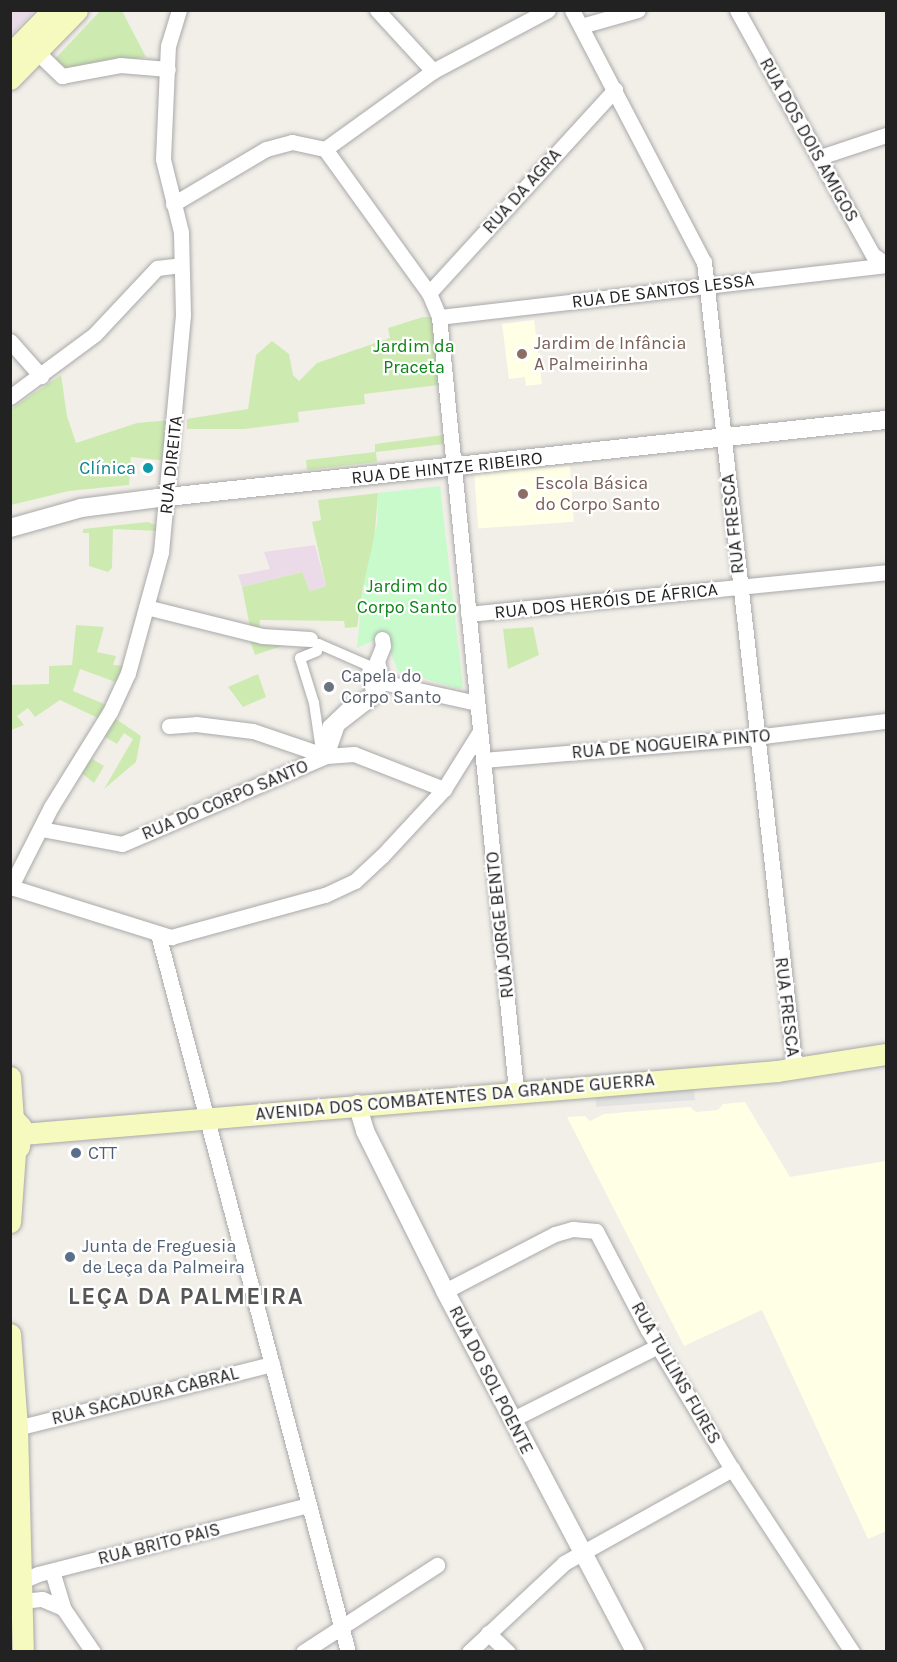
<!DOCTYPE html>
<html>
<head>
<meta charset="utf-8">
<style>
  body { margin:0 }
  #map { position:relative; width:897px; height:1662px; overflow:hidden; background:#f2efe9; font-family:Karla,sans-serif }
  div>[style] { position:absolute }
  [style*='--x'] { left:calc(var(--x)*1px); top:calc(var(--y)*1px); width:calc(var(--w)*1px); rotate:calc(var(--a)*1deg) }
  .industrial>* { inset:0; background:#ebdbe8 }
  .education>* { inset:0; background:#ffffe5; transform-origin:0 0 }
  .grass>* { inset:0; background:#cdebb0 }
  .park>* { inset:0; background:#c8facc }
  .parking>* { inset:0; background:#e2e2e2; transform-origin:0 0 }
  .roads { filter:drop-shadow(0 0 2px #a9a9a9) drop-shadow(0 0 2px #a9a9a9) }
  .pedestrian>* { height:10px; margin:-5px; padding:0 5px; transform-origin:5px; border-radius:5px; background:#fff }
  .minor>* { height:15px; margin:-7.5px; padding:0 7.5px; transform-origin:7.5px; border-radius:7.5px; background:#fff }
  .tertiary>* { height:18px; margin:-9px; padding:0 9px; transform-origin:9px; border-radius:9px; background:#fff }
  .secondary>* { height:21px; margin:-10.5px; padding:0 10.5px; transform-origin:10.5px; border-radius:10.5px; background:#f7fabf }
  .dots>* { width:16px; height:16px; translate:-50% -50%; box-sizing:border-box; border:3px solid #fff; border-radius:50% }
  span { translate:-50% -50%; white-space:nowrap; text-align:center; line-height:1.15; -webkit-text-stroke:4.5px #fff; paint-order:stroke }
  .street-label { font-size:18px; color:#222 }
  .education-label { font-size:18px; color:#785e54 }
  .left { translate:0 -50%; text-align:left }
  .park-label { font-size:18px; color:#0c8416 }
  .culture-label { font-size:18px; color:#0d838f }
  .right { translate:-100% -50%; text-align:right }
  .worship-label { font-size:18px; color:#5b616d }
  .service-label { font-size:18px; color:#4e5e75 }
  .district-label { font-size:24px; color:#555; font-weight:700; letter-spacing:1.5px }
  .frame { position:absolute; inset:0; border:12px solid #222; pointer-events:none }
</style>
</head>
<body>
<div id="map">
  <div class="industrial">
    <div style="clip-path:polygon(11px 10px,34px 11px,11px 35px,10px 11px)"></div>
    <div style="clip-path:polygon(315px 545px,326px 586px,310px 591px,301px 572px,242px 587px,238px 575px,270px 569px,264px 552px)"></div>
  </div>
  <div class="education">
    <div style="clip-path:polygon(534px 320px,542px 384px,526px 386px,525px 377px,509px 379px,502px 324px)"></div>
    <div style="left:570px;top:466px;width:56px;height:96px;rotate:86deg"></div>
    <div style="clip-path:polygon(745px 1102px,790px 1177px,886px 1161px,886px 1531px,868px 1539px,762px 1310px,684px 1346px,567px 1117px,585px 1116px,590px 1121px,604px 1114px,690px 1107px,696px 1112px,718px 1110px,723px 1104px)"></div>
  </div>
  <div class="grass">
    <div style="clip-path:polygon(101px 10px,122px 11px,146px 57px,68px 70px,53px 61px)"></div>
    <div style="clip-path:polygon(423px 317px,439px 317px,447px 384px,364px 394px,365px 404px,298px 412px,299px 422px,244px 429px,187px 429px,187px 419px,248px 409px,256px 355px,272px 341px,289px 354px,293px 375px,299px 381px,317px 363px,390px 338px,388px 328px)"></div>
    <div style="clip-path:polygon(61px 375px,67px 416px,76px 443px,137px 423px,170px 420px,167px 461px,131px 457px,129px 485px,69px 491px,11px 505px,11px 409px)"></div>
    <div style="clip-path:polygon(443px 435px,444px 444px,376px 452px,377px 462px,307px 470px,306px 460px,375px 452px,375px 444px)"></div>
    <div style="clip-path:polygon(378px 493px,373px 556px,363px 587px,357px 627px,345px 628px,344px 621px,260px 620px,259px 632px,250px 627px,242px 587px,302px 572px,310px 591px,326px 586px,312px 522px,321px 520px,318px 500px)"></div>
    <div style="clip-path:polygon(147px 522px,156px 525px,159px 531px,113px 529px,112px 568px,108px 572px,89px 566px,89px 533px,83px 533px,83px 529px)"></div>
    <div style="clip-path:polygon(76px 625px,104px 627px,97px 652px,116px 656px,113px 665px,127px 666px,118px 683px,80px 669px,73px 691px,109px 706px,100px 719px,60px 700px,35px 717px,28px 708px,17px 716px,24px 725px,11px 730px,10px 685px,49px 684px,49px 666px,72px 665px)"></div>
    <div style="clip-path:polygon(533px 627px,539px 655px,508px 669px,503px 629px)"></div>
    <div style="clip-path:polygon(248px 635px,281px 642px,282px 646px,255px 655px)"></div>
    <div style="clip-path:polygon(258px 674px,266px 697px,243px 707px,228px 687px)"></div>
    <div style="clip-path:polygon(113px 717px,141px 736px,136px 762px,104px 789px,133px 739px,124px 733px,117px 744px,102px 735px)"></div>
    <div style="clip-path:polygon(89px 757px,104px 766px,94px 783px,79px 771px)"></div>
  </div>
  <div class="park">
    <div style="clip-path:polygon(440px 486px,463px 687px,460px 689px,398px 671px,384px 636px,357px 648px,363px 587px,377px 524px,378px 493px)"></div>
  </div>
  <div class="parking">
    <div style="left:694px;top:1087px;width:13px;height:99px;rotate:86deg"></div>
  </div>
  <div class="roads">
    <div class="pedestrian">
      <div style="--x:319;--y:644;--w:52;--a:23.6"></div>
      <div style="--x:367;--y:665;--w:29;--a:82"></div>
      <div style="--x:371;--y:694;--w:25;--a:153"></div>
      <div style="--x:349;--y:705;--w:29;--a:136"></div>
      <div style="--x:328;--y:725;--w:26;--a:106"></div>
      <div style="--x:321;--y:750;--w:48;--a:-98.5"></div>
      <div style="--x:314;--y:703;--w:47;--a:-107.3"></div>
      <div style="--x:300;--y:658;--w:18;--a:-22"></div>
      <div style="--x:317;--y:651;--w:7;--a:-74"></div>
    </div>
    <div class="minor">
      <div style="--x:377;--y:10;--w:83;--a:47.4"></div>
      <div style="--x:572;--y:10;--w:284;--a:62.4"></div>
      <div style="--x:704;--y:262;--w:812;--a:83.57"></div>
      <div style="--x:737;--y:10;--w:280;--a:61"></div>
      <div style="--x:873;--y:255;--w:16;--a:35"></div>
      <div style="--x:581;--y:26;--w:59;--a:-15.7"></div>
      <div style="--x:37;--y:52;--w:35;--a:44"></div>
      <div style="--x:62;--y:76;--w:59;--a:-10.7"></div>
      <div style="--x:120;--y:65;--w:48;--a:4.8"></div>
      <div style="--x:325;--y:149;--w:178;--a:54.2"></div>
      <div style="--x:429;--y:293;--w:26;--a:67"></div>
      <div style="--x:439;--y:317;--w:777;--a:84.31"></div>
      <div style="--x:820;--y:157;--w:70;--a:-18.4"></div>
      <div style="--x:173;--y:204;--w:108;--a:-30.6"></div>
      <div style="--x:266;--y:149;--w:27;--a:-15"></div>
      <div style="--x:292;--y:142;--w:34;--a:12"></div>
      <div style="--x:325;--y:149;--w:133;--a:-35.8"></div>
      <div style="--x:433;--y:71;--w:130;--a:-27.9"></div>
      <div style="--x:429;--y:293;--w:276;--a:-47.6"></div>
      <div style="--x:439;--y:317;--w:450;--a:-6.6"></div>
      <div style="--x:10;--y:341;--w:47;--a:48.5"></div>
      <div style="--x:10;--y:397;--w:106;--a:-36.5"></div>
      <div style="--x:95;--y:334;--w:91;--a:-46.8"></div>
      <div style="--x:157;--y:268;--w:24;--a:-7"></div>
      <div style="--x:146;--y:607;--w:120;--a:14"></div>
      <div style="--x:262;--y:636;--w:48;--a:3.6"></div>
      <div style="--x:468;--y:614;--w:420;--a:-5.7"></div>
      <div style="--x:382;--y:639;--w:7;--a:82"></div>
      <div style="--x:383;--y:646;--w:16;--a:112"></div>
      <div style="--x:377;--y:661;--w:22;--a:77"></div>
      <div style="--x:169;--y:726;--w:27;--a:-4"></div>
      <div style="--x:196;--y:724;--w:57;--a:7"></div>
      <div style="--x:253;--y:731;--w:77;--a:18.9"></div>
      <div style="--x:326;--y:756;--w:28;--a:-4"></div>
      <div style="--x:354;--y:754;--w:97;--a:21.3"></div>
      <div style="--x:483;--y:760;--w:273;--a:-4.8"></div>
      <div style="--x:755;--y:737;--w:132;--a:-7"></div>
      <div style="--x:41;--y:829;--w:82;--a:10.5"></div>
      <div style="--x:122;--y:844;--w:222;--a:-23.3"></div>
      <div style="--x:326;--y:756;--w:34;--a:-71"></div>
      <div style="--x:337;--y:724;--w:44;--a:-37.6"></div>
      <div style="--x:372;--y:697;--w:18;--a:-56"></div>
      <div style="--x:382;--y:682;--w:97;--a:12.5"></div>
      <div style="--x:11;--y:887;--w:168;--a:17.4"></div>
      <div style="--x:171;--y:937;--w:160;--a:-15.3"></div>
      <div style="--x:325;--y:895;--w:33;--a:-25"></div>
      <div style="--x:355;--y:881;--w:37;--a:-43"></div>
      <div style="--x:382;--y:856;--w:91;--a:-47.2"></div>
      <div style="--x:444;--y:789;--w:66;--a:-58"></div>
      <div style="--x:10;--y:888;--w:91;--a:-63.2"></div>
      <div style="--x:51;--y:807;--w:112;--a:-58.2"></div>
      <div style="--x:110;--y:712;--w:43;--a:-65.2"></div>
      <div style="--x:128;--y:673;--w:125;--a:-74.7"></div>
      <div style="--x:161;--y:552;--w:238;--a:-84.7"></div>
      <div style="--x:183;--y:315;--w:83;--a:-91.4"></div>
      <div style="--x:181;--y:232;--w:75;--a:-103.9"></div>
      <div style="--x:163;--y:159;--w:113;--a:-87.5"></div>
      <div style="--x:168;--y:46;--w:38;--a:-73"></div>
      <div style="--x:158;--y:934;--w:743;--a:75.18"></div>
      <div style="--x:445;--y:1291;--w:124;--a:-27.4"></div>
      <div style="--x:555;--y:1234;--w:19;--a:-16"></div>
      <div style="--x:573;--y:1229;--w:23;--a:5"></div>
      <div style="--x:596;--y:1231;--w:112;--a:62.3"></div>
      <div style="--x:648;--y:1330;--w:162;--a:58.9"></div>
      <div style="--x:732;--y:1469;--w:219;--a:56.7"></div>
      <div style="--x:511;--y:1420;--w:165;--a:-26.7"></div>
      <div style="--x:17;--y:1428;--w:263;--a:-14.1"></div>
      <div style="--x:52;--y:1571;--w:39;--a:73"></div>
      <div style="--x:63;--y:1608;--w:53;--a:55.7"></div>
      <div style="--x:10;--y:1586;--w:30;--a:-23"></div>
      <div style="--x:38;--y:1574;--w:279;--a:-14.3"></div>
      <div style="--x:22;--y:1601;--w:20;--a:-6"></div>
      <div style="--x:42;--y:1599;--w:23;--a:23"></div>
      <div style="--x:488;--y:1633;--w:28;--a:44"></div>
      <div style="--x:303;--y:1652;--w:160;--a:-33"></div>
      <div style="--x:469;--y:1652;--w:130;--a:-43.1"></div>
      <div style="--x:564;--y:1563;--w:193;--a:-29.2"></div>
    </div>
    <div class="tertiary">
      <div style="--x:10;--y:528;--w:74;--a:-15.7"></div>
      <div style="--x:81;--y:508;--w:78;--a:-7.4"></div>
      <div style="--x:158;--y:498;--w:732;--a:-6.12"></div>
      <div style="--x:357;--y:1104;--w:28;--a:73"></div>
      <div style="--x:365;--y:1131;--w:179;--a:63.4"></div>
      <div style="--x:445;--y:1291;--w:408;--a:62.2"></div>
    </div>
    <div class="secondary">
      <div style="--x:10;--y:54;--w:62;--a:-45.7"></div>
      <div style="--x:10;--y:79;--w:96;--a:-45.8"></div>
      <div style="--x:10;--y:1077;--w:39;--a:86"></div>
      <div style="--x:10;--y:1115;--w:16;--a:47"></div>
      <div style="--x:21;--y:1127;--w:20;--a:96"></div>
      <div style="--x:22;--y:1134;--w:758;--a:-4.77"></div>
      <div style="--x:777;--y:1071;--w:110;--a:-8.9"></div>
      <div style="--x:10;--y:1222;--w:70;--a:-85.9"></div>
      <div style="--x:10;--y:1334;--w:94;--a:85.7"></div>
      <div style="--x:17;--y:1428;--w:224;--a:88.5"></div>
    </div>
  </div>
  <div class="dots">
    <div style="left:522px;top:354px;background:#8d6e63"></div>
    <div style="left:148px;top:468px;background:#0f9aa8"></div>
    <div style="left:523px;top:494px;background:#8d6e63"></div>
    <div style="left:329px;top:687px;background:#6b7280"></div>
    <div style="left:76px;top:1153px;background:#5c6f8a"></div>
    <div style="left:70px;top:1257px;background:#5c6f8a"></div>
  </div>
  <div class="street-label">
    <span style="left:809px;top:140px;rotate:61deg">RUA DOS DOIS AMIGOS</span>
    <span style="left:522px;top:191px;rotate:-48deg">RUA DA AGRA</span>
    <span style="left:663px;top:291px;rotate:-7deg">RUA DE SANTOS LESSA</span>
    <span style="left:171px;top:465px;rotate:-84deg">RUA DIREITA</span>
    <span style="left:447px;top:468px;rotate:-6deg">RUA DE HINTZE RIBEIRO</span>
    <span style="left:733px;top:524px;rotate:-96deg">RUA FRESCA</span>
    <span style="left:606px;top:601px;rotate:-6deg">RUA DOS HERÓIS DE ÁFRICA</span>
    <span style="left:671px;top:744px;rotate:-5deg">RUA DE NOGUEIRA PINTO</span>
    <span style="left:225px;top:800px;rotate:-23deg">RUA DO CORPO SANTO</span>
    <span style="left:500px;top:925px;rotate:-96deg">RUA JORGE BENTO</span>
    <span style="left:787px;top:1007px;rotate:83deg">RUA FRESCA</span>
    <span style="left:455px;top:1097px;rotate:-5deg">AVENIDA DOS COMBATENTES DA GRANDE GUERRA</span>
    <span style="left:676px;top:1373px;rotate:60deg">RUA TULLINS FURES</span>
    <span style="left:491px;top:1380px;rotate:63deg">RUA DO SOL POENTE</span>
    <span style="left:145px;top:1396px;rotate:-14deg">RUA SACADURA CABRAL</span>
    <span style="left:159px;top:1544px;rotate:-14deg">RUA BRITO PAIS</span>
  </div>
  <div class="education-label">
    <span class="left" style="left:534px;top:354px">Jardim de Infância<br>A Palmeirinha</span>
    <span class="left" style="left:535px;top:494px">Escola Básica<br>do Corpo Santo</span>
  </div>
  <div class="park-label">
    <span style="left:414px;top:357px">Jardim da<br>Praceta</span>
    <span style="left:407px;top:597px">Jardim do<br>Corpo Santo</span>
  </div>
  <div class="culture-label">
    <span class="right" style="left:136px;top:468px">Clínica</span>
  </div>
  <div class="worship-label">
    <span class="left" style="left:341px;top:687px">Capela do<br>Corpo Santo</span>
  </div>
  <div class="service-label">
    <span class="left" style="left:88px;top:1153px">CTT</span>
    <span class="left" style="left:82px;top:1257px">Junta de Freguesia<br>de Leça da Palmeira</span>
  </div>
  <div class="district-label">
    <span style="left:186px;top:1297px">LEÇA DA PALMEIRA</span>
  </div>
  <div class="frame"></div>
</div>
</body>
</html>
